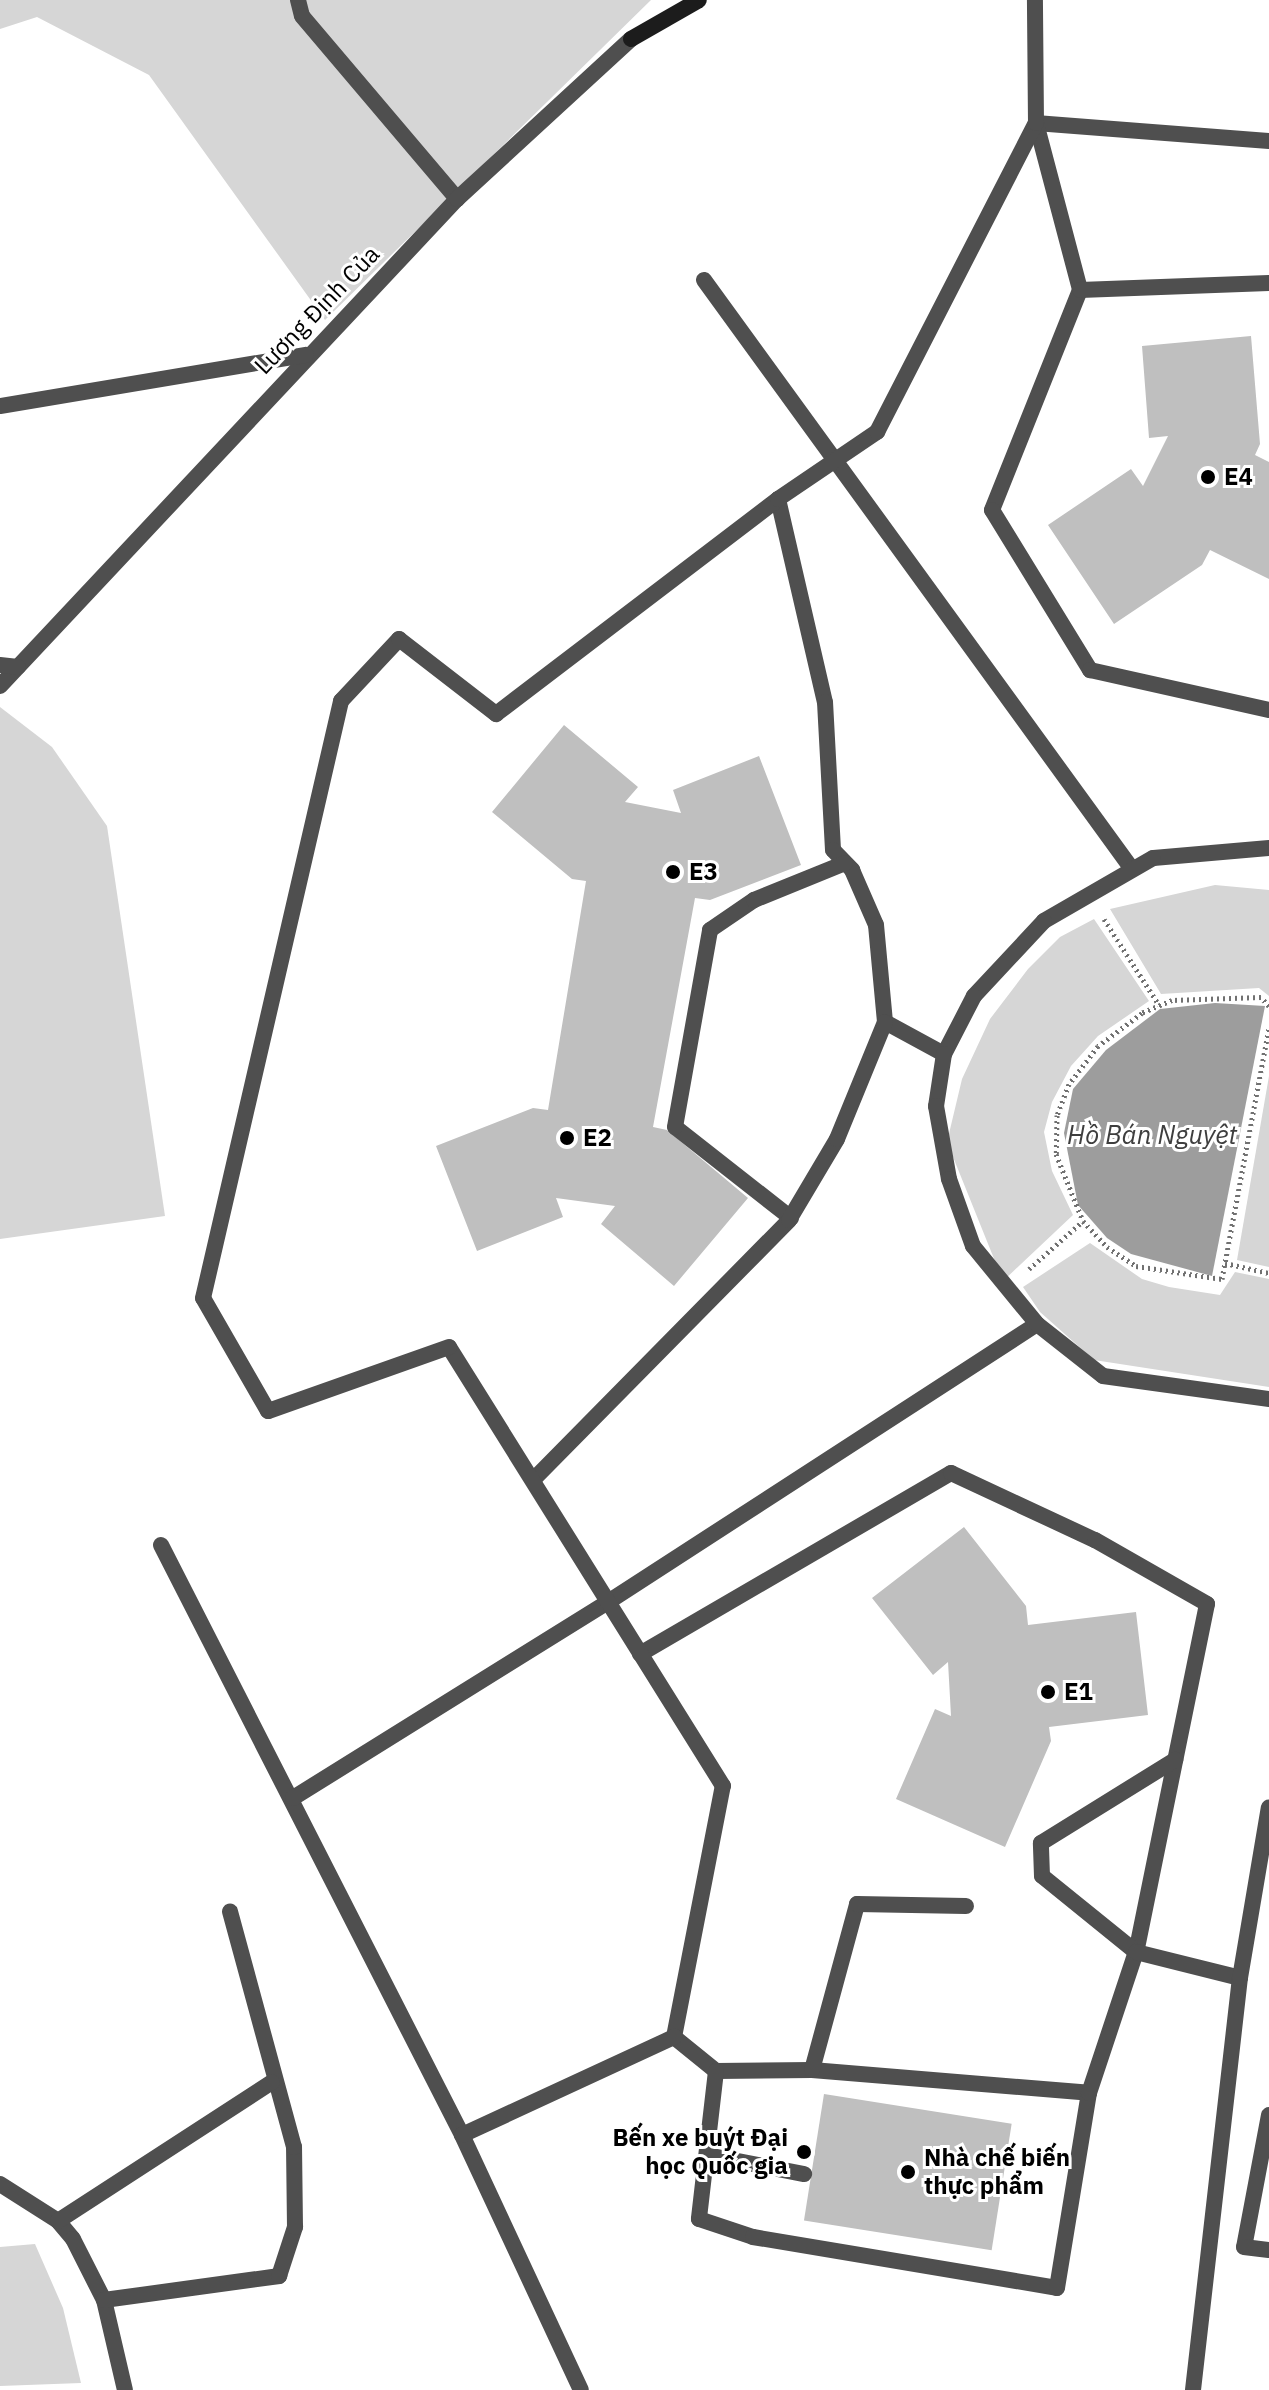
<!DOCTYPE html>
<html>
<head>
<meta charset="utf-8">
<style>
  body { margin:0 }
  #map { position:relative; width:1269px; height:2390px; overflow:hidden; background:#fff; font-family:"IBM Plex Sans",sans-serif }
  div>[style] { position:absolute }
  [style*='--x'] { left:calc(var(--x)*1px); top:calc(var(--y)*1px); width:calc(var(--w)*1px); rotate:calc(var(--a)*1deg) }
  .green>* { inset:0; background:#d6d6d6 }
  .water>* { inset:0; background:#9d9d9d }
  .building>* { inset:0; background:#bfbfbf; transform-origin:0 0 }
  .path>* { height:5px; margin-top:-2.5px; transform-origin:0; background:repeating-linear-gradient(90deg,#717171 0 2px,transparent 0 6px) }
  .lane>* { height:16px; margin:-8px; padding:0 8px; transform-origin:8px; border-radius:8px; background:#4f4f4f }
  .street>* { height:16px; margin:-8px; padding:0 8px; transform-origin:8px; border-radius:8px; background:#4f4f4f }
  .secondary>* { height:16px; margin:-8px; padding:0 8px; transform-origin:8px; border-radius:8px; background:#1c1c1c }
  .dots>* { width:22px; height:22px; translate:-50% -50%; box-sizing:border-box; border:4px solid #fff; border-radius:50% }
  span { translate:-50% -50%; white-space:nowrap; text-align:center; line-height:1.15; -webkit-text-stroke:6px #fff; paint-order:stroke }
  .street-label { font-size:24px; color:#000 }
  .poi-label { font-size:24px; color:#000; font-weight:700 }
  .left { translate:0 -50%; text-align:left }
  .right { translate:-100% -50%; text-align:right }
  .water-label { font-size:26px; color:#3e3e3e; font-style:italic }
</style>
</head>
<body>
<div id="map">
  <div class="green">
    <div style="clip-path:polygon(0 0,651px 0,325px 320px,149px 75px,37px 17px,0 29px)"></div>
    <div style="clip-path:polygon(0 707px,52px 747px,107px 826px,165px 1216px,0 1239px)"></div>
    <div style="clip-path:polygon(1215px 885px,1269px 890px,1269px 996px,1259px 988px,1161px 994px,1110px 909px)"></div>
    <div style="clip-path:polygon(1094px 919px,1149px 1001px,1098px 1036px,1071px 1066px,1052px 1102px,1044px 1132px,1052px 1171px,1073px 1215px,1003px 1281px,947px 1142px,962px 1079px,990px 1019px,1028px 969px,1060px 937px)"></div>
    <div style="clip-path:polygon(1269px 1076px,1269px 1267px,1237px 1260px)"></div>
    <div style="clip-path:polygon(1090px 1243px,1142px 1279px,1169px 1287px,1220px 1295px,1235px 1272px,1269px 1279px,1269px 1387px,1094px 1360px,1040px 1312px,1023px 1287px)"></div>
    <div style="clip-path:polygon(35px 2244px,63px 2308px,81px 2383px,0 2386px,0 2247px)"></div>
  </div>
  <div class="water">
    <div style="clip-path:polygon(1215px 1003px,1265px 1006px,1212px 1276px,1131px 1254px,1107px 1238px,1078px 1205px,1064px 1133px,1073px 1089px,1106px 1050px,1160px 1009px)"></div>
  </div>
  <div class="building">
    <div style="clip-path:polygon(1251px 336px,1260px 444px,1255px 455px,1269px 462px,1269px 579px,1210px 550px,1202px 565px,1114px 624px,1048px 525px,1131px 469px,1143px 486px,1168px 436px,1149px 438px,1142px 346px)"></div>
    <div style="clip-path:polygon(564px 725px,638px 787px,625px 802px,681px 813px,673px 790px,759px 756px,801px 865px,710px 900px,695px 898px,653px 1127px,667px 1130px,748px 1198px,674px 1286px,601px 1224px,615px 1206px,556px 1198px,563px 1217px,477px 1251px,436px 1146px,533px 1108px,548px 1110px,586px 881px,572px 879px,492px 812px)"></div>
    <div style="clip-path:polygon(964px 1527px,1026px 1606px,1028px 1625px,1136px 1612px,1148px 1715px,1049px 1727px,1051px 1741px,1005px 1847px,896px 1799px,935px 1709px,951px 1716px,948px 1662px,933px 1675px,872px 1598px)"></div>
    <div style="left:824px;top:2094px;width:190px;height:128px;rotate:9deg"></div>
  </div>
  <div class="path">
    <div style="--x:1104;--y:919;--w:102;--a:57.4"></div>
    <div style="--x:1269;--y:1006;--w:12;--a:-132"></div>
    <div style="--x:1261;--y:997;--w:89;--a:178.1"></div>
    <div style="--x:1172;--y:1000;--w:33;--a:157"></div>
    <div style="--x:1142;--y:1013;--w:55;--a:143.1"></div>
    <div style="--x:1098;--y:1046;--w:48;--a:127.3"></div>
    <div style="--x:1069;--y:1084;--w:33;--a:111"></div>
    <div style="--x:1057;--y:1115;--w:39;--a:91"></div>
    <div style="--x:1056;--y:1154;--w:72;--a:68.1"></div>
    <div style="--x:1083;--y:1221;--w:35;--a:47"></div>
    <div style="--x:1107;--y:1247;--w:35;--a:33"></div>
    <div style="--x:1136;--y:1266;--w:87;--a:8.6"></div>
    <div style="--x:1222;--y:1279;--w:256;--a:-79.4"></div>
    <div style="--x:1225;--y:1263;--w:45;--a:12.8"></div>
    <div style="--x:1029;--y:1269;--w:72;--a:-41.6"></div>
  </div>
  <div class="lane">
    <div style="--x:298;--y:0;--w:16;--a:76"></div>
    <div style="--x:302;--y:16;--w:240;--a:49.7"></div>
    <div style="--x:1269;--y:141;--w:234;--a:-175.6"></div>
    <div style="--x:1036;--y:123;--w:173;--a:75.2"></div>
    <div style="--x:1080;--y:290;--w:237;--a:111.8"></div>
    <div style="--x:992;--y:510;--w:188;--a:58.5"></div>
    <div style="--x:1090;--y:670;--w:183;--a:12.6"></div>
    <div style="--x:704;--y:280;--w:728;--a:54"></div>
    <div style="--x:1080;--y:290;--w:189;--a:-2.1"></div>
    <div style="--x:778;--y:499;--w:208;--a:77"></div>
    <div style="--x:825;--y:702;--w:148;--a:86.9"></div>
    <div style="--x:833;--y:850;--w:28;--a:46"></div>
    <div style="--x:852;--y:870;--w:60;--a:66.4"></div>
    <div style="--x:876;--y:925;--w:97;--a:84.7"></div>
    <div style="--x:885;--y:1022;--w:67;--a:28.5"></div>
    <div style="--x:0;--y:686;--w:668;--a:-46.82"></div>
    <div style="--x:457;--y:199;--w:236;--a:-42.6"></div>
    <div style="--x:791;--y:1218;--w:147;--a:-141.9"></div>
    <div style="--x:675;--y:1127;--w:200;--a:-79.9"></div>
    <div style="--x:710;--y:930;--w:53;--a:-34.3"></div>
    <div style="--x:754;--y:900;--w:98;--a:-22.1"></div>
    <div style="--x:533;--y:1480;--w:365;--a:-45.4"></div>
    <div style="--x:789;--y:1220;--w:94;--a:-59.3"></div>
    <div style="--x:837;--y:1139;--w:126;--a:-67.7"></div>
    <div style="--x:161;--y:1545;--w:662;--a:62.97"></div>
    <div style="--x:462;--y:2135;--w:281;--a:65"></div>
    <div style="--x:640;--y:1654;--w:360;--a:-30.2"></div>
    <div style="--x:951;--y:1473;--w:159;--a:25"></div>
    <div style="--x:1095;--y:1540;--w:129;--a:29.7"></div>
    <div style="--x:1207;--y:1604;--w:355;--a:101.5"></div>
    <div style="--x:1136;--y:1952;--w:121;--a:-141"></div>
    <div style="--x:1042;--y:1876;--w:33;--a:-92"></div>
    <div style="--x:1041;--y:1843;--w:158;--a:-31.8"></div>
    <div style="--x:293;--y:1798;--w:371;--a:-31.9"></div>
    <div style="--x:608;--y:1602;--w:511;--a:-32.94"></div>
    <div style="--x:674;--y:2037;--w:256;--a:-79"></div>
    <div style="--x:723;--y:1786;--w:517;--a:-121.97"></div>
    <div style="--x:449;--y:1347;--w:192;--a:160.5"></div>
    <div style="--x:268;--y:1411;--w:130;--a:-119.9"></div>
    <div style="--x:203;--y:1298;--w:613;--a:-76.98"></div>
    <div style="--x:341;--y:701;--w:85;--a:-46.9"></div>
    <div style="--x:399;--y:639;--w:123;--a:37.7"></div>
    <div style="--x:496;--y:714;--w:355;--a:-37.3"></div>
    <div style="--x:778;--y:499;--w:120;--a:-34.1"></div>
    <div style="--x:877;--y:432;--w:348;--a:-62.8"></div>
    <div style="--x:1036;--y:123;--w:123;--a:-90.5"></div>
    <div style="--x:674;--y:2037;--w:54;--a:39"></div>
    <div style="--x:716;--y:2071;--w:96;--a:-0.6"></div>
    <div style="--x:812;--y:2070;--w:278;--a:4.7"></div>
    <div style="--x:812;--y:2070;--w:172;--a:-74.8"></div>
    <div style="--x:857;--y:1904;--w:109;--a:1.1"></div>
    <div style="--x:716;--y:2071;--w:149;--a:96.6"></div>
    <div style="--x:699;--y:2219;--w:57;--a:18.4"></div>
    <div style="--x:753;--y:2237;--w:308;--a:9.5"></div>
    <div style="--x:1057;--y:2288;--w:198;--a:-80.7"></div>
    <div style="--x:1089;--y:2093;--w:149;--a:-71.6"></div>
    <div style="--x:1136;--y:1952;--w:107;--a:14"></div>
    <div style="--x:1269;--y:2115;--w:134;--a:100.7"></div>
    <div style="--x:1244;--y:2247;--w:25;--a:7"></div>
    <div style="--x:462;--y:2135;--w:234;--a:-24.8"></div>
    <div style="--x:707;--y:2155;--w:99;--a:11.1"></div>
    <div style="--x:0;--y:2184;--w:69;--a:32.5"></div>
    <div style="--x:58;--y:2221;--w:23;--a:50"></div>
    <div style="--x:73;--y:2239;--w:68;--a:63.1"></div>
    <div style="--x:104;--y:2300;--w:92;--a:76.9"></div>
    <div style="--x:104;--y:2300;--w:177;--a:-7.8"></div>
    <div style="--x:279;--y:2276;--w:52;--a:-71.9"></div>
    <div style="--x:295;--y:2227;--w:80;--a:-90.7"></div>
    <div style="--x:294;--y:2147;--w:244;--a:-105.2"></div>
    <div style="--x:1193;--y:2390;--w:415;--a:-83.5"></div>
    <div style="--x:1240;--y:1978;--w:173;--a:-80.4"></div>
  </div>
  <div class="street">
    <div style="--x:0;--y:406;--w:310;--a:-9.5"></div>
    <div style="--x:0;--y:665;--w:18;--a:6"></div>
    <div style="--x:1269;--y:848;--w:116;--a:175.1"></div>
    <div style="--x:1153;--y:858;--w:126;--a:150"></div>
    <div style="--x:1044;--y:921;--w:103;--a:133"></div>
    <div style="--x:974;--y:996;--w:65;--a:117.3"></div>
    <div style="--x:944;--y:1054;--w:53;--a:98.7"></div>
    <div style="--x:936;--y:1106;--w:74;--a:79.9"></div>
    <div style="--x:949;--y:1179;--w:71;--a:70.3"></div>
    <div style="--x:973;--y:1246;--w:101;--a:50.6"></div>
    <div style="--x:1037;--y:1324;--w:84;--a:38.2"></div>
    <div style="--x:1103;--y:1376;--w:168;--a:7.9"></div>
    <div style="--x:58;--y:2221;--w:255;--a:-33"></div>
  </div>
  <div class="secondary">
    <div style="--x:631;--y:39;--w:78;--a:-29.8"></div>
  </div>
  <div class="dots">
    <div style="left:1208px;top:477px;background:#000"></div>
    <div style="left:673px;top:872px;background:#000"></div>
    <div style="left:567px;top:1138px;background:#000"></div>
    <div style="left:1048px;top:1692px;background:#000"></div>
    <div style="left:804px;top:2152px;background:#000"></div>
    <div style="left:908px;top:2172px;background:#000"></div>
  </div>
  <div class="street-label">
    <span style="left:317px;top:310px;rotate:-46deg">Lương Định Của</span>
  </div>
  <div class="poi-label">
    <span class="left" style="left:1224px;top:477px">E4</span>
    <span class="left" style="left:689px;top:872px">E3</span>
    <span class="left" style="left:583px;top:1138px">E2</span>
    <span class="left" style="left:1064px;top:1692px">E1</span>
    <span class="right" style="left:788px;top:2152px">Bến xe buýt Đại<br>học Quốc gia</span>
    <span class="left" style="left:924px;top:2172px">Nhà chế biến<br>thực phẩm</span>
  </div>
  <div class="water-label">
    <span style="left:1152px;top:1135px">Hồ Bán Nguyệt</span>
  </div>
</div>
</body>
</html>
